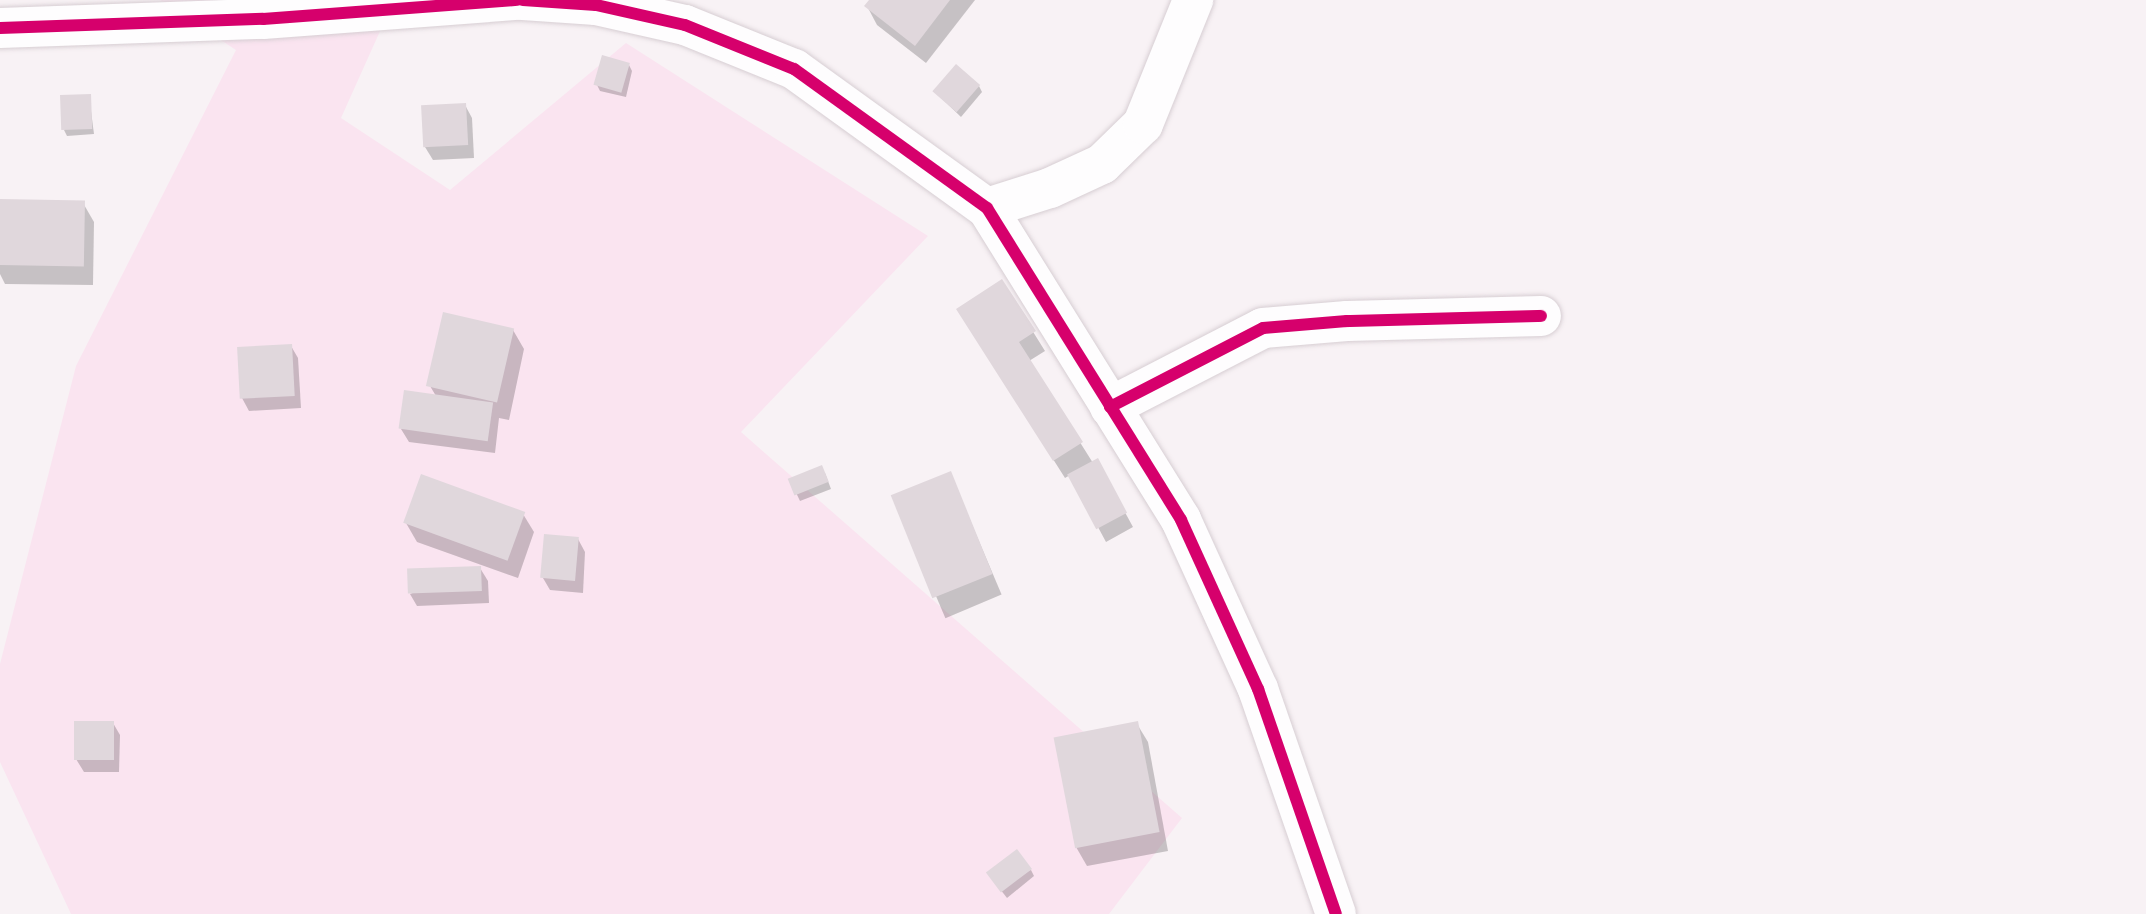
<!DOCTYPE html>
<html>
<head>
<meta charset="utf-8">
<style>
  body { margin:0 }
  #map { position:relative; width:2146px; height:914px; overflow:hidden; background:#f8f2f5; font-family:"DejaVu Sans",sans-serif }
  div>[style] { position:absolute }
  [style*='--x'] { left:calc(var(--x)*1px); top:calc(var(--y)*1px); width:calc(var(--w)*1px); rotate:calc(var(--a)*1deg) }
  .green>* { inset:0; background:#fae4f0 }
  .shadow>* { inset:0; background:#0003; transform-origin:0 0 }
  .building>* { inset:0; background:#e0d7dc; transform-origin:0 0 }
  .roads { filter:drop-shadow(0 0 2px #d7ced3) drop-shadow(0 0 2px #d7ced3) }
  .minor>* { height:40px; margin:-20px; padding:0 20px; transform-origin:20px; border-radius:20px; background:#fefdfe }
  .cycleway>* { height:12px; margin:-6px; padding:0 6px; transform-origin:6px; border-radius:6px; background:#d6006c }
  span { translate:-50% -50%; white-space:nowrap; text-align:center; line-height:1.15; -webkit-text-stroke:8px #fff; paint-order:stroke }
</style>
</head>
<body>
<div id="map">
  <div class="green">
    <div style="clip-path:polygon(160px 0,394px 0,341px 118px,450px 190px,626px 43px,928px 236px,741px 432px,1182px 818px,1109px 914px,71px 914px,0 762px,0 664px,76px 366px,236px 50px)"></div>
  </div>
  <div class="shadow">
    <div style="clip-path:polygon(871px 0,975px 0,926px 63px,877px 25px,867px 6px)"></div>
    <div style="clip-path:polygon(629px 65px,632px 71px,626px 97px,600px 91px,597px 85px)"></div>
    <div style="clip-path:polygon(979px 86px,982px 92px,961px 117px,935px 92px)"></div>
    <div style="clip-path:polygon(89px 96px,94px 134px,67px 136px,64px 130px)"></div>
    <div style="clip-path:polygon(465px 105px,472px 118px,474px 158px,433px 160px,425px 147px,423px 107px)"></div>
    <div style="clip-path:polygon(0 201px,83px 203px,94px 222px,93px 285px,5px 284px,0 274px)"></div>
    <div style="clip-path:polygon(1002px 282px,1045px 351px,1029px 361px,1093px 463px,1097px 461px,1133px 527px,1106px 542px,1070px 475px,1065px 478px,970px 328px)"></div>
    <div style="clip-path:polygon(513px 330px,524px 349px,509px 420px,499px 418px,495px 453px,409px 442px,401px 429px,436px 396px,430px 386px)"></div>
    <div style="clip-path:polygon(291px 346px,298px 358px,301px 408px,249px 411px,242px 398px)"></div>
    <div style="clip-path:polygon(825px 473px,831px 489px,800px 501px,790px 480px)"></div>
    <div style="left:950px;top:473px;width:132px;height:61px;rotate:67deg"></div>
    <div style="clip-path:polygon(523px 514px,534px 532px,518px 578px,417px 542px,406px 523px)"></div>
    <div style="clip-path:polygon(578px 539px,585px 552px,583px 593px,550px 590px,543px 578px)"></div>
    <div style="clip-path:polygon(480px 568px,488px 581px,489px 603px,417px 606px,410px 594px)"></div>
    <div style="clip-path:polygon(113px 723px,120px 735px,119px 772px,84px 772px,76px 759px)"></div>
    <div style="clip-path:polygon(1137px 724px,1148px 742px,1168px 851px,1087px 866px,1076px 847px)"></div>
    <div style="clip-path:polygon(1031px 870px,1034px 876px,1007px 898px,993px 880px)"></div>
  </div>
  <div class="building">
    <div style="clip-path:polygon(869px 0,950px 0,915px 46px,864px 6px)"></div>
    <div style="left:602px;top:55px;width:29px;height:31px;rotate:16deg"></div>
    <div style="left:956px;top:64px;width:32px;height:36px;rotate:41deg"></div>
    <div style="left:91px;top:94px;width:35px;height:31px;rotate:88deg"></div>
    <div style="left:466px;top:103px;width:42px;height:45px;rotate:87deg"></div>
    <div style="left:0;top:199px;width:85px;height:66px;rotate:1deg"></div>
    <div style="clip-path:polygon(1002px 279px,1036px 331px,1019px 342px,1083px 442px,1053px 461px,956px 309px)"></div>
    <div style="left:443px;top:312px;width:73px;height:76px;rotate:13deg"></div>
    <div style="left:292px;top:344px;width:52px;height:55px;rotate:87deg"></div>
    <div style="left:404px;top:390px;width:90px;height:39px;rotate:8deg"></div>
    <div style="left:1098px;top:458px;width:62px;height:35px;rotate:62deg"></div>
    <div style="left:822px;top:465px;width:18px;height:37px;rotate:68deg"></div>
    <div style="left:951px;top:471px;width:111px;height:65px;rotate:68deg"></div>
    <div style="left:421px;top:474px;width:111px;height:52px;rotate:20deg"></div>
    <div style="left:544px;top:534px;width:35px;height:44px;rotate:5deg"></div>
    <div style="left:481px;top:566px;width:25px;height:74px;rotate:88deg"></div>
    <div style="left:74px;top:721px;width:40px;height:39px"></div>
    <div style="left:1138px;top:721px;width:113px;height:86px;rotate:79deg"></div>
    <div style="left:1017px;top:849px;width:25px;height:39px;rotate:53deg"></div>
  </div>
  <div class="roads">
    <div class="minor">
      <div style="--x:523;--y:0;--w:73;--a:3.9"></div>
      <div style="--x:596;--y:5;--w:91;--a:12.7"></div>
      <div style="--x:685;--y:25;--w:118;--a:22"></div>
      <div style="--x:794;--y:69;--w:238;--a:35.8"></div>
      <div style="--x:987;--y:208;--w:367;--a:58.1"></div>
      <div style="--x:1181;--y:520;--w:186;--a:65.5"></div>
      <div style="--x:1258;--y:689;--w:238;--a:70.9"></div>
      <div style="--x:0;--y:28;--w:263;--a:-2"></div>
      <div style="--x:263;--y:19;--w:255;--a:-4.3"></div>
      <div style="--x:987;--y:208;--w:66;--a:-17.6"></div>
      <div style="--x:1050;--y:188;--w:57;--a:-24.8"></div>
      <div style="--x:1102;--y:164;--w:57;--a:-44.3"></div>
      <div style="--x:1143;--y:124;--w:134;--a:-68"></div>
      <div style="--x:1110;--y:407;--w:172;--a:-27.3"></div>
      <div style="--x:1263;--y:328;--w:84;--a:-4.8"></div>
      <div style="--x:1347;--y:321;--w:194;--a:-1.5"></div>
    </div>
  </div>
  <div class="cycleway">
    <div style="--x:523;--y:0;--w:73;--a:3.9"></div>
    <div style="--x:596;--y:5;--w:91;--a:12.7"></div>
    <div style="--x:685;--y:25;--w:118;--a:22"></div>
    <div style="--x:794;--y:69;--w:238;--a:35.8"></div>
    <div style="--x:987;--y:208;--w:367;--a:58.1"></div>
    <div style="--x:1181;--y:520;--w:186;--a:65.5"></div>
    <div style="--x:1258;--y:689;--w:238;--a:70.9"></div>
    <div style="--x:0;--y:28;--w:263;--a:-2"></div>
    <div style="--x:263;--y:19;--w:255;--a:-4.3"></div>
    <div style="--x:1110;--y:407;--w:172;--a:-27.3"></div>
    <div style="--x:1263;--y:328;--w:84;--a:-4.8"></div>
    <div style="--x:1347;--y:321;--w:194;--a:-1.5"></div>
  </div>
</div>
</body>
</html>
